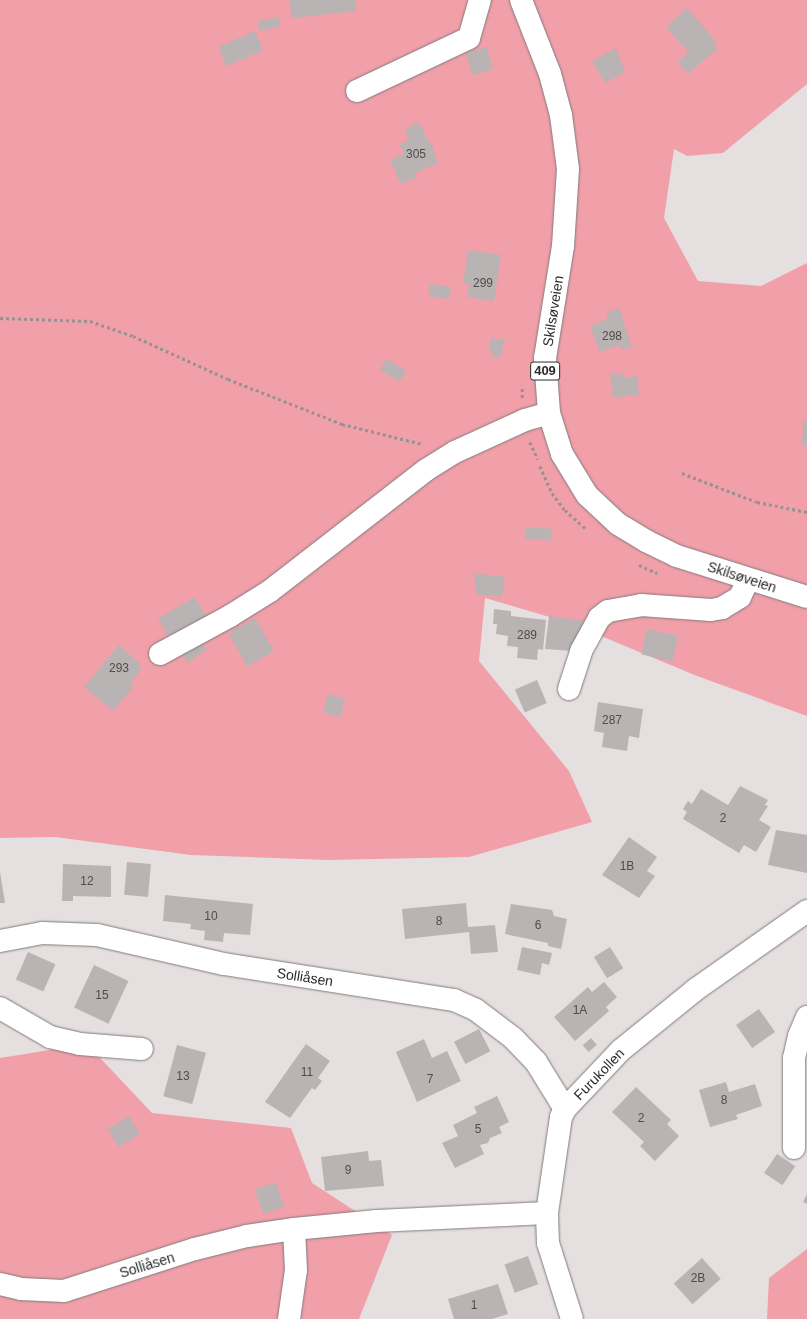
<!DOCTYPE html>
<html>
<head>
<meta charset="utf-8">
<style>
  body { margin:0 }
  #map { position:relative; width:807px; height:1319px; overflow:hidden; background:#e6dfe0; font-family:Helvetica,sans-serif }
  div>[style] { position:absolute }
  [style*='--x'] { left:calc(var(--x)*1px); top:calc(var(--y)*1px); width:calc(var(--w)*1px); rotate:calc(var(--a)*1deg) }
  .green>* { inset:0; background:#f19fa9 }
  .building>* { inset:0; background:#bab3b3; transform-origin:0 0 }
  .path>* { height:2.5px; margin-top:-1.25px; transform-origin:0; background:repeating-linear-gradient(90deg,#969192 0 3px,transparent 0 6px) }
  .roads { filter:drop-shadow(0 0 1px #827b7c) drop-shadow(0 0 1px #827b7c) }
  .minor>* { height:22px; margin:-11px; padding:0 11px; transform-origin:11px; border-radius:11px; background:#fff }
  .primary>* { height:22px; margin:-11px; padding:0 11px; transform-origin:11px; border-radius:11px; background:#fff }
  span { translate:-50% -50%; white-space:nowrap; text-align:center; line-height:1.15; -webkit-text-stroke:3px #fff; paint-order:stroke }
  .number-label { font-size:12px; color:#4f4c4c }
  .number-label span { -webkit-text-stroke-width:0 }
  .shield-label span { padding:1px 3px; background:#fff; border:1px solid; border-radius:3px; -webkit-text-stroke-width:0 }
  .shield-label { font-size:13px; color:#2b2929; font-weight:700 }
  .street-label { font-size:14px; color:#2b2929 }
</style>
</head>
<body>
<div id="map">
  <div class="green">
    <div style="clip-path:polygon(0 0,807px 0,807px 84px,723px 153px,687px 156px,674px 149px,664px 218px,698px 281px,761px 286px,807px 263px,807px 716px,697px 676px,570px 623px,485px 598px,479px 661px,569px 771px,592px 822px,469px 857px,328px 860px,191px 855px,55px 837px,0 838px)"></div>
    <div style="clip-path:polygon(87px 1044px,152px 1113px,291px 1128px,312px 1183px,392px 1235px,359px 1319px,0 1319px,0 1058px)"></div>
    <div style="clip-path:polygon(807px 1249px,807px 1319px,767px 1319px,769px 1278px)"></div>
  </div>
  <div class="building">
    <div style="clip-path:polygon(289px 0,355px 0,356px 11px,292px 18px)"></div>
    <div style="clip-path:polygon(687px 8px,716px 41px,713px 43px,718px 48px,688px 74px,678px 62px,688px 52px,666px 27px)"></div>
    <div style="clip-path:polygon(279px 17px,280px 26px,259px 31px,258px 21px)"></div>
    <div style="left:255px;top:31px;width:21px;height:40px;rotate:67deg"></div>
    <div style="left:487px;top:47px;width:23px;height:22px;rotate:75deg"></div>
    <div style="clip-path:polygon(616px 48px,625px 72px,605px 83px,592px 61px)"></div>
    <div style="clip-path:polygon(416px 123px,420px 123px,429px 143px,431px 142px,438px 163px,415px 173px,417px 177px,401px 184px,390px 160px,404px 154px,400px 144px,409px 140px,405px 130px)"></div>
    <div style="clip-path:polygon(468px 250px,501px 255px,494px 301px,467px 297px,469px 284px,463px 283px)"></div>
    <div style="left:430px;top:284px;width:21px;height:12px;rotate:8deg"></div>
    <div style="clip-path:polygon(619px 308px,632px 347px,622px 350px,620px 345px,600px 352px,590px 326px,608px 319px,606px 313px)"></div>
    <div style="clip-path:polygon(491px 338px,505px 340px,500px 358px,492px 357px,493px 352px,489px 351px)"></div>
    <div style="left:386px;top:359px;width:23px;height:13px;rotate:29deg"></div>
    <div style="clip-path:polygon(622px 373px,623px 378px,637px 376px,639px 394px,613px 398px,610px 374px)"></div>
    <div style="clip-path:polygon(803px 420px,807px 420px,807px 445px,802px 445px)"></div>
    <div style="left:526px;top:527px;width:26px;height:12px;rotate:4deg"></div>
    <div style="clip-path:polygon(474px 573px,505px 577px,502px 597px,476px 594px)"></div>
    <div style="left:195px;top:597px;width:22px;height:43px;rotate:60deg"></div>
    <div style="clip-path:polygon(494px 609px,511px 611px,511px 616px,546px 620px,543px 650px,538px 649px,537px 660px,517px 658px,518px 647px,507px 646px,508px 636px,496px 634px,497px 624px,493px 624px)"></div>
    <div style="clip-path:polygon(549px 616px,585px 621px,573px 651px,545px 649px)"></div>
    <div style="left:255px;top:618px;width:38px;height:31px;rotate:60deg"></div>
    <div style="left:647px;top:629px;width:32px;height:26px;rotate:13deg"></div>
    <div style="left:199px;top:638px;width:14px;height:23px;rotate:56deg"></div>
    <div style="clip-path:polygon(119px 645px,140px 663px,138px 665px,142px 669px,130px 683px,133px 687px,113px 711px,84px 687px)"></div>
    <div style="left:537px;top:680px;width:25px;height:24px;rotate:67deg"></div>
    <div style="left:328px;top:694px;width:18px;height:19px;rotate:16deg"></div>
    <div style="clip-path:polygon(598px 702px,643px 709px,639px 738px,629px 736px,627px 751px,602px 747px,604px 733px,594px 731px)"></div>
    <div style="clip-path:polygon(740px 786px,768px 800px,765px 805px,768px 806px,759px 820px,771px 827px,756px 852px,744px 845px,739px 853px,683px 819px,687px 812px,683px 809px,688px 801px,692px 804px,701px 789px,728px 805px)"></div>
    <div style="clip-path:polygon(776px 830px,807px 835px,807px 873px,768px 865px)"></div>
    <div style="clip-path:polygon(629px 837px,657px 857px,647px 871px,655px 876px,639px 898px,602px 875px)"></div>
    <div style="left:127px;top:862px;width:24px;height:33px;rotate:5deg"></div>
    <div style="clip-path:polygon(63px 864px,111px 866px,111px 897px,73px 896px,73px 901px,62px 901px)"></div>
    <div style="clip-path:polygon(0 872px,5px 903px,0 903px)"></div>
    <div style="clip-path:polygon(165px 895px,253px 904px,250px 935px,224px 933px,223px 942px,204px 940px,205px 931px,190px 929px,191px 924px,163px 921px)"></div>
    <div style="clip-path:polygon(466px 903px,468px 927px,495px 925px,498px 952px,471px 954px,469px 932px,405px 939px,402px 909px)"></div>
    <div style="clip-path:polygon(511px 904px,552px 910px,554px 916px,567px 919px,561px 949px,548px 946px,548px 943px,505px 934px)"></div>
    <div style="clip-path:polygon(522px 947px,552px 953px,549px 965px,542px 963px,540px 975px,517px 970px)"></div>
    <div style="left:610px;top:947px;width:25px;height:19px;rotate:58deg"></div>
    <div style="left:28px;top:952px;width:30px;height:30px;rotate:24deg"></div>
    <div style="left:94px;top:965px;width:38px;height:47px;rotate:25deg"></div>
    <div style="clip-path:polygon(604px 982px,617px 997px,606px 1007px,609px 1011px,575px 1041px,554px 1017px,588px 987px,592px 992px)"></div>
    <div style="left:759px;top:1009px;width:28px;height:28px;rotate:55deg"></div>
    <div style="left:479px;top:1029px;width:25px;height:28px;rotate:63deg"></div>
    <div style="left:591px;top:1038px;width:9px;height:11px;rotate:49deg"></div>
    <div style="clip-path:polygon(424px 1039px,432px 1058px,447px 1051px,461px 1081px,417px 1102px,396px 1052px)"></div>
    <div style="clip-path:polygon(306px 1044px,330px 1061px,318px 1078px,322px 1081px,315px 1090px,312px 1088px,290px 1118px,265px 1102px)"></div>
    <div style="left:177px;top:1045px;width:30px;height:53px;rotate:15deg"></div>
    <div style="clip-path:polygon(726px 1082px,729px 1092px,755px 1084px,762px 1106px,736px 1115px,738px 1119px,710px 1127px,699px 1090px)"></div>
    <div style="clip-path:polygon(636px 1087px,671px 1120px,667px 1124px,679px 1136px,655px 1161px,640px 1146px,644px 1142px,612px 1112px)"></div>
    <div style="clip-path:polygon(497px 1096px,509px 1122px,499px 1127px,502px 1133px,490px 1138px,488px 1143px,480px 1145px,484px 1154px,455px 1168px,442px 1143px,458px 1136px,453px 1125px,477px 1113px,474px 1107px)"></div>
    <div style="left:129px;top:1116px;width:21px;height:25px;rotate:59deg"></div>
    <div style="clip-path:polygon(368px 1151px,369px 1161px,381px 1160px,384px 1186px,325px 1191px,321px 1157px)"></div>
    <div style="left:777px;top:1154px;width:22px;height:23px;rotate:34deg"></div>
    <div style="left:275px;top:1182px;width:26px;height:22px;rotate:69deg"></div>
    <div style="clip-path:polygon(807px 1194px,807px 1204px,803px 1202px)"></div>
    <div style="left:528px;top:1256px;width:30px;height:25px;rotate:70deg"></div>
    <div style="left:702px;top:1258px;width:28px;height:38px;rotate:48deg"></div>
    <div style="clip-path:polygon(498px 1284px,508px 1314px,492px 1319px,454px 1319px,448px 1299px)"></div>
  </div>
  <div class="path">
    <div style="--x:0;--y:318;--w:90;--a:1.9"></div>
    <div style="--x:90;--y:321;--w:46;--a:19.2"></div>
    <div style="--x:133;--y:336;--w:104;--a:24.4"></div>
    <div style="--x:228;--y:379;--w:123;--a:21.5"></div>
    <div style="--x:342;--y:424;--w:83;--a:13.9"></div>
    <div style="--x:522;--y:398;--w:11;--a:-90"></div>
    <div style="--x:530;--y:442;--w:19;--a:65"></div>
    <div style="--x:540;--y:466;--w:30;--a:66"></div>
    <div style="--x:552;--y:493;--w:21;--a:53"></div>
    <div style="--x:565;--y:510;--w:28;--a:42"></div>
    <div style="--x:682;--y:473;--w:80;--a:21.1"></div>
    <div style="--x:757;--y:502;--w:51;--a:11.3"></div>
    <div style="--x:639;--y:565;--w:20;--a:24"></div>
  </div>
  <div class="roads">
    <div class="minor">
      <div style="--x:357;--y:91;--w:124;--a:-25.3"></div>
      <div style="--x:469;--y:38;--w:40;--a:-74"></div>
      <div style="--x:160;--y:654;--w:80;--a:-28.5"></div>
      <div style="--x:230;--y:616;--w:47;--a:-32"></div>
      <div style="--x:270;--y:591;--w:197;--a:-37.8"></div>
      <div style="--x:426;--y:470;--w:34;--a:-32"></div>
      <div style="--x:455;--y:452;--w:77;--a:-24.6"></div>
      <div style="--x:525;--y:420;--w:25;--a:-16"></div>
      <div style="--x:569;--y:689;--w:40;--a:-72"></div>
      <div style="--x:581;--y:651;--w:38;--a:-61"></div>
      <div style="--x:599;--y:618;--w:11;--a:-38"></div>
      <div style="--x:608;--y:611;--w:34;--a:-10"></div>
      <div style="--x:641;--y:605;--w:70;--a:4.1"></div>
      <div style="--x:711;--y:610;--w:11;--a:-10"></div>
      <div style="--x:722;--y:608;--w:21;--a:-31"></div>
      <div style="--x:740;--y:597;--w:19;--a:-65"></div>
      <div style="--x:0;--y:941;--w:43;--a:-10.8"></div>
      <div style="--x:42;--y:933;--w:55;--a:2.1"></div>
      <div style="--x:97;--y:935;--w:130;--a:12.9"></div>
      <div style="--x:224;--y:964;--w:233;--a:8.9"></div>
      <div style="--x:454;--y:1000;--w:24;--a:24"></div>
      <div style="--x:476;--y:1010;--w:46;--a:37.1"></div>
      <div style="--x:513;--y:1038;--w:33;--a:46"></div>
      <div style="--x:536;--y:1062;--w:55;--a:58.3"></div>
      <div style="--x:0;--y:1008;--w:58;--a:30.1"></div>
      <div style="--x:50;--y:1037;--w:31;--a:13"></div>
      <div style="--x:80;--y:1044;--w:62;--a:4.6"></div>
      <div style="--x:794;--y:1148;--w:90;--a:-90"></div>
      <div style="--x:794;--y:1058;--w:23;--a:-77"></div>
      <div style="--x:799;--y:1036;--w:21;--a:-67"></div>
      <div style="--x:0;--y:1284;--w:22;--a:13"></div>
      <div style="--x:21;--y:1289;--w:43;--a:2.7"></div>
      <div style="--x:64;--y:1291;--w:138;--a:-17.8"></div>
      <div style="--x:195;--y:1249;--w:54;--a:-14"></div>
      <div style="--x:247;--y:1236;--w:48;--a:-8.5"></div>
      <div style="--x:294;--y:1229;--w:83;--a:-5.5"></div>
      <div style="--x:377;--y:1221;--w:170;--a:-2.7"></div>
      <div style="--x:289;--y:1319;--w:49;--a:-81.9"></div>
      <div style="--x:296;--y:1270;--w:41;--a:-92.8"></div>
      <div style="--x:572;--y:1319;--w:80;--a:-107.5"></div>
      <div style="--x:548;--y:1243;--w:30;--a:-92"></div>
      <div style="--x:547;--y:1213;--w:97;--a:-81.7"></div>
      <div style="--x:561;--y:1117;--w:9;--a:-63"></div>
      <div style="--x:565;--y:1109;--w:81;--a:-46.5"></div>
      <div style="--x:621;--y:1050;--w:95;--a:-39"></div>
      <div style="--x:695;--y:990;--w:137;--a:-35.2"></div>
    </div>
    <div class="primary">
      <div style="--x:521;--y:0;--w:79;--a:68.6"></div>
      <div style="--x:550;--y:74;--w:42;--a:75"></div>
      <div style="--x:561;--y:115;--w:54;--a:82.6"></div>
      <div style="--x:568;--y:169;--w:77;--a:93.7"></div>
      <div style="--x:563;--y:246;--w:113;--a:99.1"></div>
      <div style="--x:545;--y:358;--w:55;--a:85.8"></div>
      <div style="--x:549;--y:413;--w:43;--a:72.4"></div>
      <div style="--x:562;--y:454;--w:48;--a:58.6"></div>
      <div style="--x:587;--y:495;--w:42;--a:43.1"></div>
      <div style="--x:618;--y:524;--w:33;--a:31"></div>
      <div style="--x:646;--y:541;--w:34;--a:26"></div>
      <div style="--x:677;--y:556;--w:136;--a:17.5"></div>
    </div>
  </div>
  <div class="number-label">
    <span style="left:416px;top:155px">305</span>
    <span style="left:483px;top:284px">299</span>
    <span style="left:612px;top:337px">298</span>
    <span style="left:527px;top:636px">289</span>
    <span style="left:119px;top:669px">293</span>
    <span style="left:612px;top:721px">287</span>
    <span style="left:723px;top:819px">2</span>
    <span style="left:627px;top:867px">1B</span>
    <span style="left:87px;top:882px">12</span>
    <span style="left:211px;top:917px">10</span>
    <span style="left:439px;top:922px">8</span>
    <span style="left:538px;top:926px">6</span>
    <span style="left:102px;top:996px">15</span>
    <span style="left:580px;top:1011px">1A</span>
    <span style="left:307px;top:1073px">11</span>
    <span style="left:183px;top:1077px">13</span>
    <span style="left:430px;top:1080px">7</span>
    <span style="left:724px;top:1101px">8</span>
    <span style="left:641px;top:1119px">2</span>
    <span style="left:478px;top:1130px">5</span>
    <span style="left:348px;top:1171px">9</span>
    <span style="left:698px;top:1279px">2B</span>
    <span style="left:474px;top:1306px">1</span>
  </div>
  <div class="shield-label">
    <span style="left:545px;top:371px">409</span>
  </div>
  <div class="street-label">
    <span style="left:553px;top:311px;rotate:-81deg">Skilsøveien</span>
    <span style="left:742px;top:577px;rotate:18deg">Skilsøveien</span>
    <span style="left:305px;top:977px;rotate:9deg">Solliåsen</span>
    <span style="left:599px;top:1074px;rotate:-46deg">Furukollen</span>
    <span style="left:147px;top:1265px;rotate:-17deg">Solliåsen</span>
  </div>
</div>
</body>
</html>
